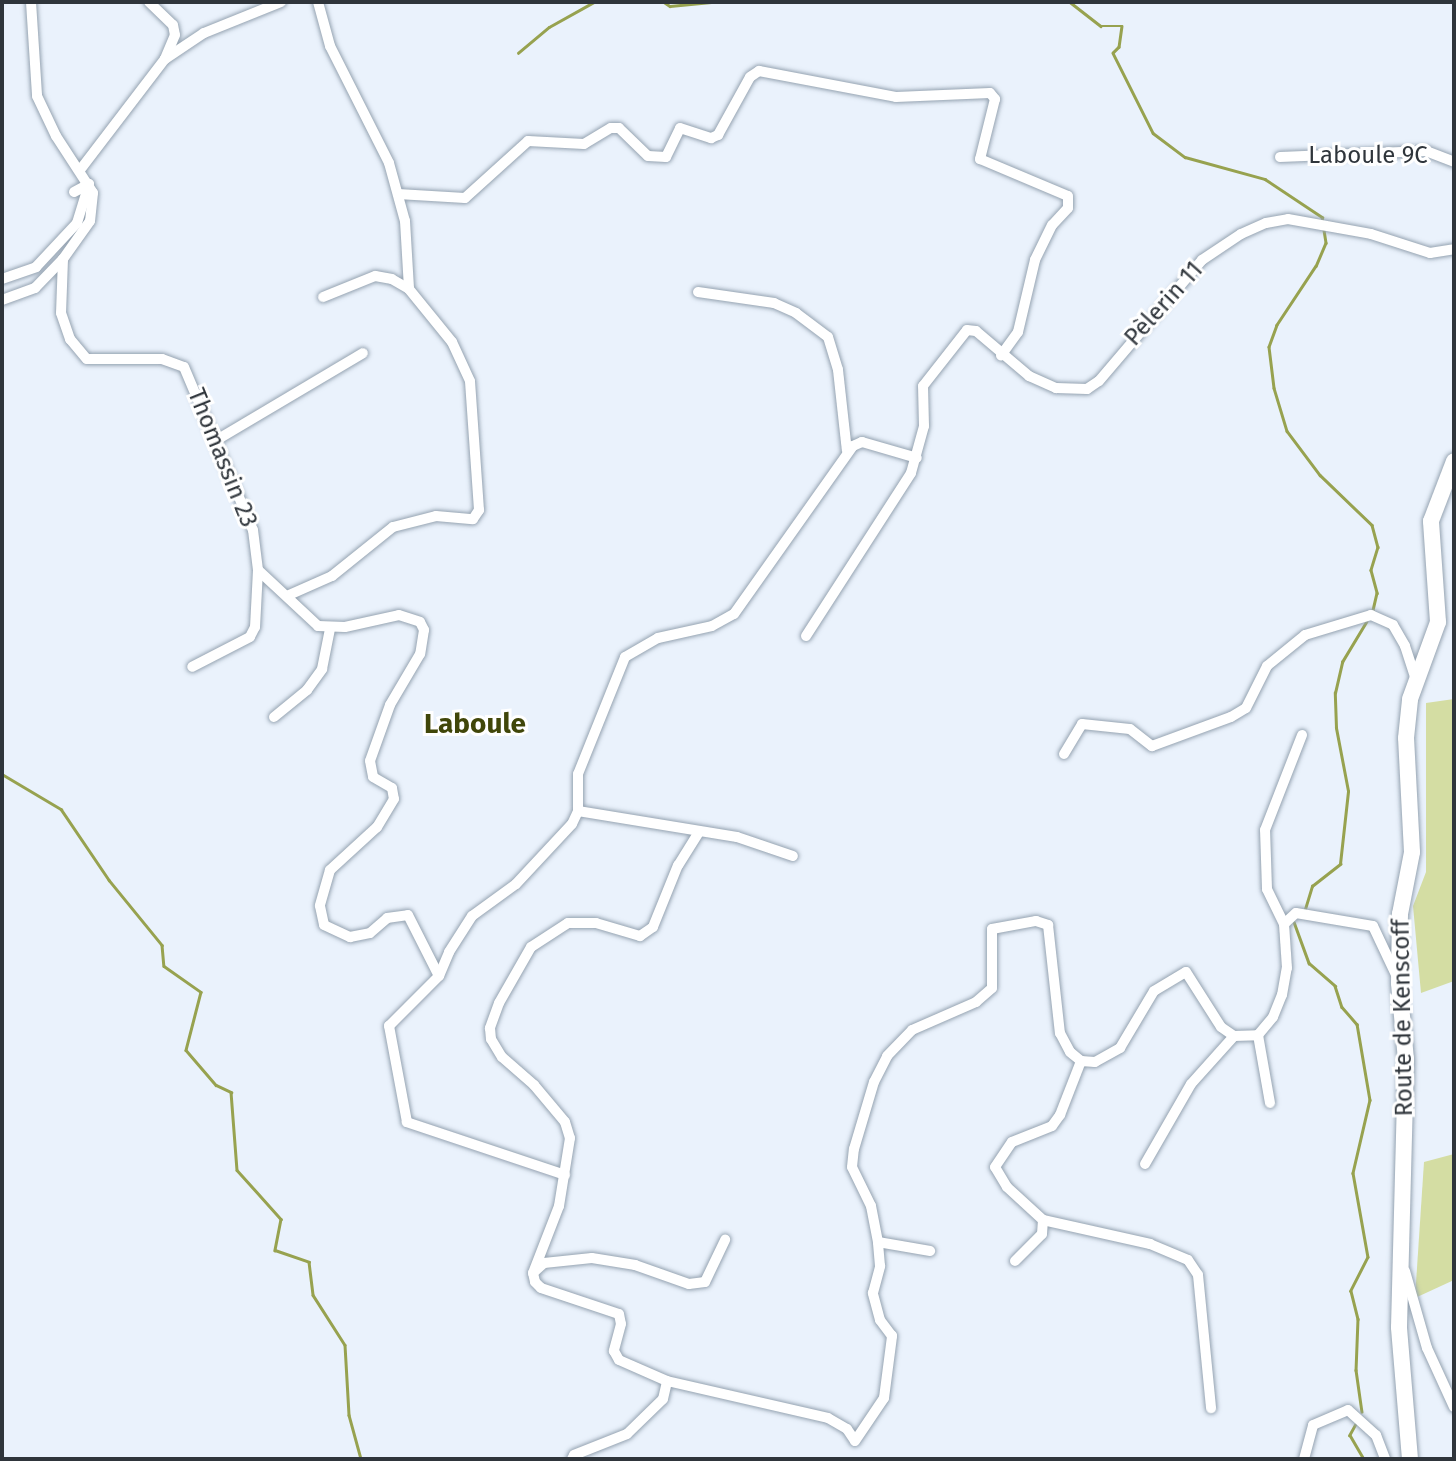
<!DOCTYPE html>
<html>
<head>
<meta charset="utf-8">
<style>
  body { margin:0 }
  #map { position:relative; width:1456px; height:1461px; overflow:hidden; background:#eaf2fc; font-family:"Fira Sans",sans-serif }
  div>[style] { position:absolute }
  [style*='--x'] { left:calc(var(--x)*1px); top:calc(var(--y)*1px); width:calc(var(--w)*1px); rotate:calc(var(--a)*1deg) }
  .green>* { inset:0; background:#d4dda3 }
  .stream>* { height:2.5px; margin:-1.25px; padding:0 1.25px; transform-origin:1.25px; border-radius:1.25px; background:#97a24f }
  .roads { filter:drop-shadow(0 0 2px #95a3b1) drop-shadow(0 0 2px #95a3b1) }
  .minor>* { height:10px; margin:-5px; padding:0 5px; transform-origin:5px; border-radius:5px; background:#fff }
  .secondary>* { height:16px; margin:-8px; padding:0 8px; transform-origin:8px; border-radius:8px; background:#fff }
  span { translate:-50% -50%; white-space:nowrap; text-align:center; line-height:1.15; -webkit-text-stroke:6px #fff; paint-order:stroke }
  .street-label { font-size:24px; color:#2f353b }
  .quarter-label { font-size:28px; color:#404609; font-weight:700 }
  .frame { position:absolute; inset:0; border:4px solid #2f353b; pointer-events:none }
</style>
</head>
<body>
<div id="map">
  <div class="green">
    <div style="clip-path:polygon(1454px 699px,1454px 981px,1421px 993px,1413px 906px,1426px 872px,1426px 703px)"></div>
    <div style="clip-path:polygon(1454px 1154px,1454px 1280px,1415px 1298px,1424px 1162px)"></div>
  </div>
  <div class="stream">
    <div style="--x:664;--y:2;--w:7;--a:34"></div>
    <div style="--x:670;--y:6;--w:41;--a:-5.6"></div>
    <div style="--x:1070;--y:2;--w:39;--a:38"></div>
    <div style="--x:1101;--y:26;--w:21;--a:0"></div>
    <div style="--x:1122;--y:26;--w:21;--a:98"></div>
    <div style="--x:1119;--y:47;--w:8;--a:135"></div>
    <div style="--x:1113;--y:53;--w:89;--a:63.4"></div>
    <div style="--x:1153;--y:133;--w:40;--a:37"></div>
    <div style="--x:1185;--y:157;--w:83;--a:15.4"></div>
    <div style="--x:1265;--y:179;--w:69;--a:33.7"></div>
    <div style="--x:1322;--y:217;--w:6;--a:81"></div>
    <div style="--x:518;--y:53;--w:40;--a:-40"></div>
    <div style="--x:549;--y:27;--w:51;--a:-29.1"></div>
    <div style="--x:1324;--y:230;--w:13;--a:81"></div>
    <div style="--x:1326;--y:243;--w:25;--a:113"></div>
    <div style="--x:1316;--y:266;--w:71;--a:123.5"></div>
    <div style="--x:1277;--y:325;--w:23;--a:110"></div>
    <div style="--x:1269;--y:347;--w:41;--a:83"></div>
    <div style="--x:1274;--y:388;--w:45;--a:73.2"></div>
    <div style="--x:1287;--y:431;--w:55;--a:53.1"></div>
    <div style="--x:1320;--y:475;--w:72;--a:43.9"></div>
    <div style="--x:1372;--y:525;--w:23;--a:75"></div>
    <div style="--x:1378;--y:547;--w:24;--a:107"></div>
    <div style="--x:1371;--y:570;--w:24;--a:75"></div>
    <div style="--x:1377;--y:593;--w:22;--a:103"></div>
    <div style="--x:2;--y:774;--w:69;--a:30.7"></div>
    <div style="--x:61;--y:809;--w:86;--a:55.9"></div>
    <div style="--x:109;--y:880;--w:84;--a:50.8"></div>
    <div style="--x:162;--y:945;--w:21;--a:85"></div>
    <div style="--x:164;--y:966;--w:45;--a:35.1"></div>
    <div style="--x:201;--y:992;--w:60;--a:104.5"></div>
    <div style="--x:186;--y:1050;--w:46;--a:49.4"></div>
    <div style="--x:216;--y:1085;--w:17;--a:25"></div>
    <div style="--x:231;--y:1092;--w:78;--a:85.6"></div>
    <div style="--x:237;--y:1170;--w:66;--a:48.1"></div>
    <div style="--x:281;--y:1219;--w:32;--a:101"></div>
    <div style="--x:275;--y:1250;--w:36;--a:19"></div>
    <div style="--x:309;--y:1262;--w:33;--a:83"></div>
    <div style="--x:313;--y:1295;--w:59;--a:57.4"></div>
    <div style="--x:345;--y:1345;--w:70;--a:86.7"></div>
    <div style="--x:349;--y:1415;--w:46;--a:74.7"></div>
    <div style="--x:1305;--y:909;--w:24;--a:-73"></div>
    <div style="--x:1312;--y:886;--w:36;--a:-38"></div>
    <div style="--x:1340;--y:864;--w:73;--a:-83.7"></div>
    <div style="--x:1348;--y:791;--w:64;--a:-100.8"></div>
    <div style="--x:1336;--y:728;--w:35;--a:-92"></div>
    <div style="--x:1335;--y:693;--w:32;--a:-77"></div>
    <div style="--x:1342;--y:662;--w:47;--a:-59"></div>
    <div style="--x:1294;--y:922;--w:44;--a:69.9"></div>
    <div style="--x:1309;--y:963;--w:35;--a:41"></div>
    <div style="--x:1335;--y:986;--w:22;--a:72"></div>
    <div style="--x:1342;--y:1007;--w:23;--a:49"></div>
    <div style="--x:1357;--y:1024;--w:77;--a:80.3"></div>
    <div style="--x:1370;--y:1100;--w:75;--a:103.1"></div>
    <div style="--x:1353;--y:1173;--w:85;--a:79.9"></div>
    <div style="--x:1368;--y:1257;--w:38;--a:117"></div>
    <div style="--x:1351;--y:1291;--w:29;--a:76"></div>
    <div style="--x:1358;--y:1319;--w:51;--a:92.2"></div>
    <div style="--x:1356;--y:1370;--w:42;--a:81.9"></div>
    <div style="--x:1356;--y:1424;--w:13;--a:119"></div>
    <div style="--x:1350;--y:1435;--w:28;--a:60"></div>
  </div>
  <div class="roads">
    <div class="minor">
      <div style="--x:31;--y:2;--w:94;--a:86.3"></div>
      <div style="--x:37;--y:96;--w:44;--a:64.6"></div>
      <div style="--x:56;--y:136;--w:68;--a:57"></div>
      <div style="--x:93;--y:193;--w:28;--a:96"></div>
      <div style="--x:90;--y:221;--w:47;--a:125.4"></div>
      <div style="--x:63;--y:259;--w:54;--a:92.1"></div>
      <div style="--x:61;--y:313;--w:28;--a:71"></div>
      <div style="--x:70;--y:339;--w:26;--a:50"></div>
      <div style="--x:87;--y:359;--w:75;--a:0"></div>
      <div style="--x:162;--y:359;--w:23;--a:20"></div>
      <div style="--x:184;--y:367;--w:177;--a:67.1"></div>
      <div style="--x:253;--y:530;--w:40;--a:82.9"></div>
      <div style="--x:258;--y:570;--w:57;--a:93"></div>
      <div style="--x:255;--y:627;--w:11;--a:117"></div>
      <div style="--x:250;--y:637;--w:65;--a:152.7"></div>
      <div style="--x:149;--y:2;--w:33;--a:44"></div>
      <div style="--x:173;--y:25;--w:10;--a:79"></div>
      <div style="--x:175;--y:35;--w:26;--a:113"></div>
      <div style="--x:318;--y:2;--w:46;--a:74.7"></div>
      <div style="--x:330;--y:46;--w:131;--a:63.2"></div>
      <div style="--x:389;--y:163;--w:60;--a:74.6"></div>
      <div style="--x:405;--y:221;--w:68;--a:86.6"></div>
      <div style="--x:1280;--y:157;--w:146;--a:-2.4"></div>
      <div style="--x:1426;--y:151;--w:30;--a:21"></div>
      <div style="--x:80;--y:170;--w:140;--a:-52.6"></div>
      <div style="--x:165;--y:59;--w:47;--a:-33.7"></div>
      <div style="--x:204;--y:33;--w:83;--a:-21.9"></div>
      <div style="--x:74;--y:192;--w:17;--a:-28"></div>
      <div style="--x:398;--y:194;--w:67;--a:3.4"></div>
      <div style="--x:465;--y:198;--w:85;--a:-42.1"></div>
      <div style="--x:528;--y:141;--w:56;--a:3.1"></div>
      <div style="--x:584;--y:144;--w:31;--a:-31"></div>
      <div style="--x:611;--y:128;--w:8;--a:0"></div>
      <div style="--x:619;--y:128;--w:40;--a:44"></div>
      <div style="--x:648;--y:156;--w:18;--a:3"></div>
      <div style="--x:666;--y:157;--w:32;--a:-64"></div>
      <div style="--x:680;--y:128;--w:33;--a:18"></div>
      <div style="--x:711;--y:138;--w:8;--a:-23"></div>
      <div style="--x:718;--y:135;--w:66;--a:-61.1"></div>
      <div style="--x:750;--y:77;--w:11;--a:-34"></div>
      <div style="--x:759;--y:71;--w:139;--a:10.7"></div>
      <div style="--x:896;--y:97;--w:94;--a:-2.4"></div>
      <div style="--x:990;--y:93;--w:8;--a:50"></div>
      <div style="--x:995;--y:99;--w:62;--a:104"></div>
      <div style="--x:980;--y:159;--w:95;--a:22.8"></div>
      <div style="--x:1068;--y:196;--w:12;--a:90"></div>
      <div style="--x:1068;--y:208;--w:23;--a:133"></div>
      <div style="--x:1052;--y:225;--w:39;--a:116"></div>
      <div style="--x:1035;--y:260;--w:74;--a:103.3"></div>
      <div style="--x:1018;--y:332;--w:29;--a:126"></div>
      <div style="--x:2;--y:279;--w:36;--a:-19"></div>
      <div style="--x:36;--y:267;--w:60;--a:-47"></div>
      <div style="--x:77;--y:223;--w:41;--a:-72.9"></div>
      <div style="--x:698;--y:292;--w:77;--a:8.2"></div>
      <div style="--x:774;--y:303;--w:24;--a:24"></div>
      <div style="--x:796;--y:313;--w:40;--a:37"></div>
      <div style="--x:828;--y:337;--w:34;--a:73"></div>
      <div style="--x:838;--y:370;--w:81;--a:83.7"></div>
      <div style="--x:2;--y:300;--w:35;--a:-20"></div>
      <div style="--x:35;--y:288;--w:40;--a:-46"></div>
      <div style="--x:215;--y:441;--w:172;--a:-30.7"></div>
      <div style="--x:258;--y:570;--w:82;--a:43"></div>
      <div style="--x:318;--y:626;--w:27;--a:2"></div>
      <div style="--x:345;--y:627;--w:55;--a:-12.5"></div>
      <div style="--x:399;--y:615;--w:22;--a:18"></div>
      <div style="--x:420;--y:622;--w:9;--a:63"></div>
      <div style="--x:424;--y:630;--w:24;--a:99"></div>
      <div style="--x:420;--y:654;--w:59;--a:120.5"></div>
      <div style="--x:390;--y:705;--w:59;--a:109.7"></div>
      <div style="--x:370;--y:761;--w:16;--a:79"></div>
      <div style="--x:373;--y:777;--w:22;--a:30"></div>
      <div style="--x:392;--y:788;--w:11;--a:80"></div>
      <div style="--x:394;--y:799;--w:33;--a:121"></div>
      <div style="--x:377;--y:827;--w:64;--a:137.5"></div>
      <div style="--x:330;--y:870;--w:37;--a:106"></div>
      <div style="--x:320;--y:906;--w:19;--a:78"></div>
      <div style="--x:324;--y:925;--w:29;--a:25"></div>
      <div style="--x:350;--y:937;--w:20;--a:-11"></div>
      <div style="--x:370;--y:933;--w:23;--a:-41"></div>
      <div style="--x:387;--y:918;--w:21;--a:-8"></div>
      <div style="--x:408;--y:915;--w:68;--a:63.1"></div>
      <div style="--x:289;--y:595;--w:47;--a:-23.8"></div>
      <div style="--x:332;--y:576;--w:78;--a:-38.8"></div>
      <div style="--x:393;--y:527;--w:44;--a:-14.3"></div>
      <div style="--x:436;--y:516;--w:37;--a:5"></div>
      <div style="--x:473;--y:519;--w:11;--a:-56"></div>
      <div style="--x:479;--y:510;--w:129;--a:-94"></div>
      <div style="--x:470;--y:381;--w:43;--a:-114.8"></div>
      <div style="--x:452;--y:342;--w:68;--a:-129.1"></div>
      <div style="--x:409;--y:289;--w:20;--a:-150"></div>
      <div style="--x:392;--y:279;--w:17;--a:-170"></div>
      <div style="--x:375;--y:276;--w:56;--a:158"></div>
      <div style="--x:806;--y:636;--w:194;--a:-57.2"></div>
      <div style="--x:911;--y:473;--w:49;--a:-74.5"></div>
      <div style="--x:924;--y:426;--w:40;--a:-91.4"></div>
      <div style="--x:923;--y:386;--w:71;--a:-51.8"></div>
      <div style="--x:967;--y:330;--w:9;--a:6"></div>
      <div style="--x:976;--y:331;--w:70;--a:40.3"></div>
      <div style="--x:1029;--y:376;--w:30;--a:24"></div>
      <div style="--x:1056;--y:388;--w:31;--a:2"></div>
      <div style="--x:1087;--y:389;--w:14;--a:-34"></div>
      <div style="--x:1099;--y:381;--w:159;--a:-49.6"></div>
      <div style="--x:1202;--y:260;--w:47;--a:-33.7"></div>
      <div style="--x:1241;--y:234;--w:27;--a:-24"></div>
      <div style="--x:1266;--y:223;--w:22;--a:-10"></div>
      <div style="--x:1288;--y:219;--w:84;--a:10.2"></div>
      <div style="--x:1371;--y:234;--w:62;--a:17.9"></div>
      <div style="--x:1430;--y:253;--w:24;--a:-9"></div>
      <div style="--x:274;--y:717;--w:43;--a:-39.3"></div>
      <div style="--x:307;--y:690;--w:26;--a:-54"></div>
      <div style="--x:322;--y:669;--w:41;--a:-78.7"></div>
      <div style="--x:1064;--y:754;--w:35;--a:-59"></div>
      <div style="--x:1082;--y:724;--w:48;--a:5.9"></div>
      <div style="--x:1130;--y:729;--w:28;--a:38"></div>
      <div style="--x:1152;--y:746;--w:84;--a:-20.2"></div>
      <div style="--x:1231;--y:717;--w:17;--a:-31"></div>
      <div style="--x:1246;--y:708;--w:47;--a:-63.4"></div>
      <div style="--x:1267;--y:666;--w:49;--a:-39.2"></div>
      <div style="--x:1305;--y:635;--w:69;--a:-16.9"></div>
      <div style="--x:1371;--y:615;--w:24;--a:24"></div>
      <div style="--x:1393;--y:625;--w:24;--a:60"></div>
      <div style="--x:1405;--y:646;--w:38;--a:72"></div>
      <div style="--x:578;--y:811;--w:161;--a:9.3"></div>
      <div style="--x:737;--y:837;--w:59;--a:18.7"></div>
      <div style="--x:699;--y:832;--w:39;--a:122"></div>
      <div style="--x:678;--y:865;--w:67;--a:112"></div>
      <div style="--x:653;--y:927;--w:16;--a:145"></div>
      <div style="--x:640;--y:936;--w:46;--a:-163.5"></div>
      <div style="--x:596;--y:923;--w:28;--a:180"></div>
      <div style="--x:568;--y:923;--w:44;--a:147"></div>
      <div style="--x:531;--y:947;--w:64;--a:119.7"></div>
      <div style="--x:499;--y:1003;--w:27;--a:110"></div>
      <div style="--x:490;--y:1028;--w:11;--a:85"></div>
      <div style="--x:491;--y:1039;--w:21;--a:59"></div>
      <div style="--x:502;--y:1057;--w:43;--a:41.2"></div>
      <div style="--x:534;--y:1085;--w:48;--a:50"></div>
      <div style="--x:565;--y:1122;--w:17;--a:73"></div>
      <div style="--x:570;--y:1138;--w:69;--a:99.2"></div>
      <div style="--x:559;--y:1206;--w:72;--a:111.2"></div>
      <div style="--x:533;--y:1273;--w:9;--a:77"></div>
      <div style="--x:535;--y:1282;--w:8;--a:45"></div>
      <div style="--x:541;--y:1288;--w:82;--a:18.4"></div>
      <div style="--x:619;--y:1314;--w:10;--a:79"></div>
      <div style="--x:621;--y:1324;--w:28;--a:105"></div>
      <div style="--x:614;--y:1351;--w:10;--a:61"></div>
      <div style="--x:619;--y:1360;--w:52;--a:23.6"></div>
      <div style="--x:667;--y:1381;--w:165;--a:12.9"></div>
      <div style="--x:828;--y:1418;--w:22;--a:30"></div>
      <div style="--x:847;--y:1429;--w:14;--a:56"></div>
      <div style="--x:855;--y:1441;--w:52;--a:-56"></div>
      <div style="--x:884;--y:1398;--w:63;--a:-82.6"></div>
      <div style="--x:892;--y:1336;--w:20;--a:-127"></div>
      <div style="--x:880;--y:1320;--w:28;--a:-105"></div>
      <div style="--x:873;--y:1293;--w:28;--a:-75"></div>
      <div style="--x:880;--y:1266;--w:24;--a:-95"></div>
      <div style="--x:878;--y:1242;--w:37;--a:-101"></div>
      <div style="--x:871;--y:1206;--w:43;--a:-116"></div>
      <div style="--x:852;--y:1167;--w:18;--a:-84"></div>
      <div style="--x:854;--y:1149;--w:70;--a:-73.4"></div>
      <div style="--x:874;--y:1082;--w:29;--a:-63"></div>
      <div style="--x:887;--y:1056;--w:36;--a:-46"></div>
      <div style="--x:912;--y:1030;--w:70;--a:-23.6"></div>
      <div style="--x:976;--y:1002;--w:21;--a:-41"></div>
      <div style="--x:992;--y:988;--w:59;--a:-90"></div>
      <div style="--x:992;--y:929;--w:45;--a:-10.3"></div>
      <div style="--x:1036;--y:921;--w:13;--a:18"></div>
      <div style="--x:1048;--y:925;--w:109;--a:83.7"></div>
      <div style="--x:1060;--y:1033;--w:21;--a:62"></div>
      <div style="--x:1070;--y:1052;--w:14;--a:39"></div>
      <div style="--x:1081;--y:1061;--w:14;--a:4"></div>
      <div style="--x:1095;--y:1062;--w:29;--a:-29"></div>
      <div style="--x:1120;--y:1048;--w:66;--a:-59.2"></div>
      <div style="--x:1154;--y:991;--w:37;--a:-31"></div>
      <div style="--x:1186;--y:972;--w:65;--a:57.5"></div>
      <div style="--x:1221;--y:1027;--w:16;--a:35"></div>
      <div style="--x:1234;--y:1036;--w:24;--a:-2"></div>
      <div style="--x:1258;--y:1035;--w:23;--a:-50"></div>
      <div style="--x:1273;--y:1017;--w:24;--a:-68"></div>
      <div style="--x:1282;--y:995;--w:27;--a:-80"></div>
      <div style="--x:1287;--y:968;--w:44;--a:-93.9"></div>
      <div style="--x:1284;--y:924;--w:16;--a:-43"></div>
      <div style="--x:1296;--y:913;--w:78;--a:9.6"></div>
      <div style="--x:1373;--y:926;--w:56;--a:64.8"></div>
      <div style="--x:1284;--y:924;--w:39;--a:-116"></div>
      <div style="--x:1267;--y:889;--w:59;--a:-91.9"></div>
      <div style="--x:1265;--y:830;--w:102;--a:-68.7"></div>
      <div style="--x:1258;--y:1035;--w:69;--a:80"></div>
      <div style="--x:1145;--y:1164;--w:92;--a:-60.1"></div>
      <div style="--x:1191;--y:1084;--w:64;--a:-48.1"></div>
      <div style="--x:565;--y:1175;--w:167;--a:-161.5"></div>
      <div style="--x:407;--y:1122;--w:98;--a:-100.6"></div>
      <div style="--x:389;--y:1026;--w:71;--a:-45"></div>
      <div style="--x:439;--y:976;--w:26;--a:-67"></div>
      <div style="--x:449;--y:952;--w:43;--a:-57.4"></div>
      <div style="--x:472;--y:916;--w:54;--a:-36"></div>
      <div style="--x:516;--y:884;--w:82;--a:-47"></div>
      <div style="--x:572;--y:824;--w:14;--a:-65"></div>
      <div style="--x:578;--y:811;--w:37;--a:-90"></div>
      <div style="--x:578;--y:774;--w:126;--a:-68.1"></div>
      <div style="--x:625;--y:657;--w:38;--a:-30"></div>
      <div style="--x:658;--y:638;--w:55;--a:-12.5"></div>
      <div style="--x:712;--y:626;--w:25;--a:-29"></div>
      <div style="--x:734;--y:614;--w:206;--a:-54.7"></div>
      <div style="--x:853;--y:446;--w:10;--a:-24"></div>
      <div style="--x:862;--y:442;--w:57;--a:16.2"></div>
      <div style="--x:1043;--y:1220;--w:110;--a:12.6"></div>
      <div style="--x:1150;--y:1244;--w:41;--a:22.8"></div>
      <div style="--x:1188;--y:1260;--w:18;--a:56"></div>
      <div style="--x:1198;--y:1275;--w:134;--a:84.4"></div>
      <div style="--x:878;--y:1242;--w:53;--a:9.8"></div>
      <div style="--x:1015;--y:1261;--w:38;--a:-45"></div>
      <div style="--x:1042;--y:1234;--w:14;--a:-86"></div>
      <div style="--x:1043;--y:1220;--w:49;--a:-137.5"></div>
      <div style="--x:1007;--y:1187;--w:23;--a:-121"></div>
      <div style="--x:995;--y:1167;--w:30;--a:-56"></div>
      <div style="--x:1012;--y:1142;--w:43;--a:-21.8"></div>
      <div style="--x:1052;--y:1126;--w:14;--a:-54"></div>
      <div style="--x:1060;--y:1115;--w:58;--a:-68.7"></div>
      <div style="--x:1405;--y:1271;--w:80;--a:74.1"></div>
      <div style="--x:1427;--y:1348;--w:65;--a:65.4"></div>
      <div style="--x:534;--y:1272;--w:13;--a:-42"></div>
      <div style="--x:544;--y:1263;--w:48;--a:-5.9"></div>
      <div style="--x:592;--y:1258;--w:44;--a:9.2"></div>
      <div style="--x:635;--y:1265;--w:57;--a:19.4"></div>
      <div style="--x:689;--y:1284;--w:16;--a:-7"></div>
      <div style="--x:705;--y:1282;--w:47;--a:-64.5"></div>
      <div style="--x:572;--y:1459;--w:4;--a:-63"></div>
      <div style="--x:574;--y:1455;--w:57;--a:-21.6"></div>
      <div style="--x:627;--y:1434;--w:50;--a:-44.2"></div>
      <div style="--x:663;--y:1399;--w:18;--a:-77"></div>
      <div style="--x:1304;--y:1459;--w:35;--a:-75"></div>
      <div style="--x:1313;--y:1425;--w:38;--a:-23"></div>
      <div style="--x:1348;--y:1410;--w:38;--a:42"></div>
      <div style="--x:1376;--y:1435;--w:26;--a:69"></div>
    </div>
    <div class="secondary">
      <div style="--x:1410;--y:1459;--w:132;--a:-94.8"></div>
      <div style="--x:1399;--y:1327;--w:267;--a:-88.5"></div>
      <div style="--x:1406;--y:1060;--w:77;--a:-95.2"></div>
      <div style="--x:1399;--y:983;--w:69;--a:-89.2"></div>
      <div style="--x:1400;--y:914;--w:63;--a:-79"></div>
      <div style="--x:1412;--y:852;--w:114;--a:-93"></div>
      <div style="--x:1406;--y:738;--w:39;--a:-84"></div>
      <div style="--x:1410;--y:699;--w:82;--a:-70"></div>
      <div style="--x:1438;--y:622;--w:101;--a:-94"></div>
      <div style="--x:1431;--y:521;--w:64;--a:-69"></div>
    </div>
  </div>
  <div class="street-label">
    <span style="left:1368px;top:156px">Laboule 9C</span>
    <span style="left:1164px;top:304px;rotate:-48deg">Pèlerin 11</span>
    <span style="left:222px;top:458px;rotate:68deg">Thomassin 23</span>
    <span style="left:1403px;top:1018px;rotate:-91deg">Route de Kenscoff</span>
  </div>
  <div class="quarter-label">
    <span style="left:475px;top:724px">Laboule</span>
  </div>
  <div class="frame"></div>
</div>
</body>
</html>
